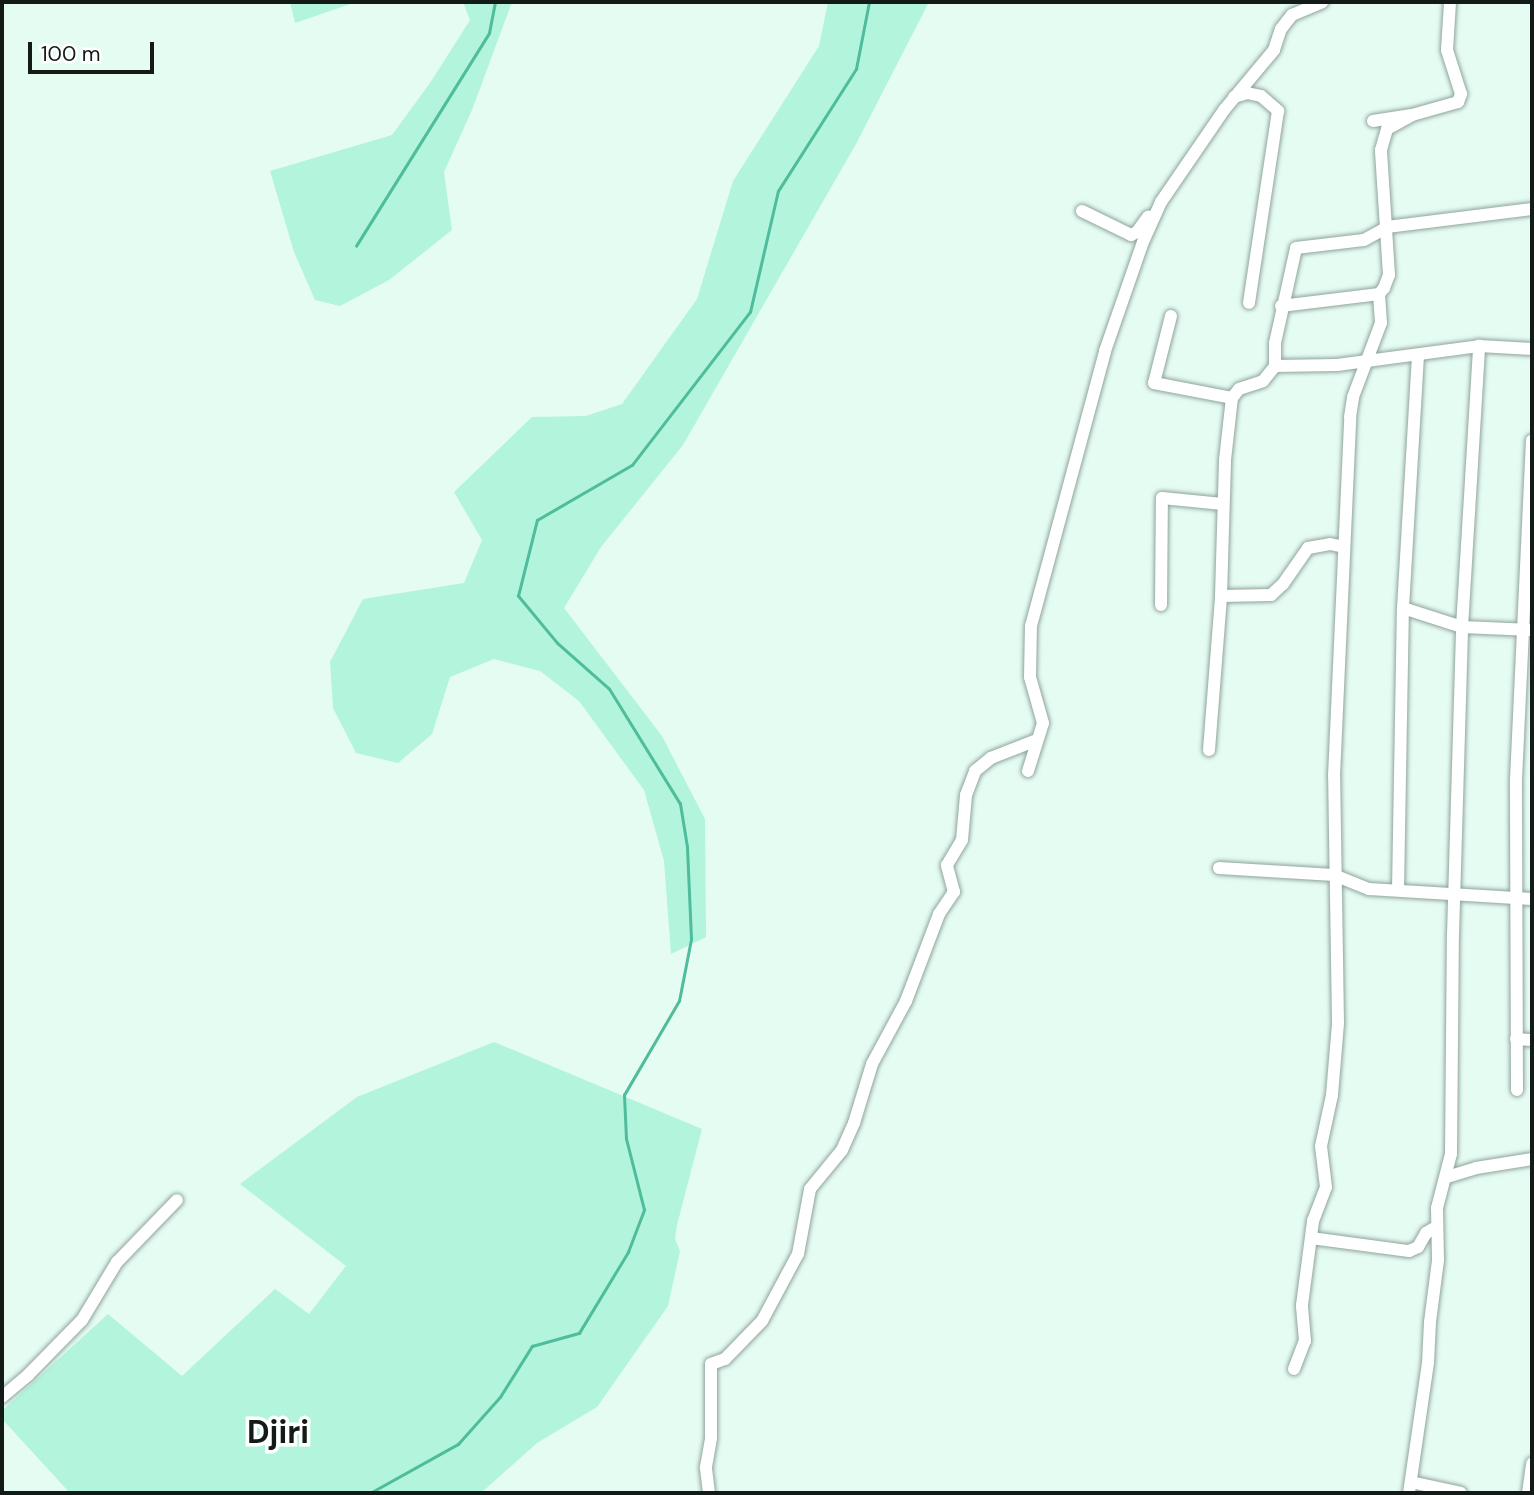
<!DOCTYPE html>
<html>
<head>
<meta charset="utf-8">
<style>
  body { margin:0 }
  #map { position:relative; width:1534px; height:1495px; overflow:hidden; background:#e5fcf3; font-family:"DM Sans",sans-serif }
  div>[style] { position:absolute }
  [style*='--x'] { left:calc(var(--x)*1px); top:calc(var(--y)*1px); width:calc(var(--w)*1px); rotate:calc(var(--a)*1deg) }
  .green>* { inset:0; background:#b2f4dc }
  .stream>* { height:2.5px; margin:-1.25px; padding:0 1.25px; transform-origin:1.25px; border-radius:1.25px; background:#4fbc9b }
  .roads { filter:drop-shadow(0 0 2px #8fa49c) drop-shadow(0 0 2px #8fa49c) }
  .minor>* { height:12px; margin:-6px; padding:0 6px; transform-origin:6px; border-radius:6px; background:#fff }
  span { translate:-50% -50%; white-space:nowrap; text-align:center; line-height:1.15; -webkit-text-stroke:7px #fff; paint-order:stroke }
  .district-label { font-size:32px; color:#131b18; font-weight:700 }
  .frame { position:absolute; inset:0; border:4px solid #131b18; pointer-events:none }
  .scale { position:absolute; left:28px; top:42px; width:126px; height:32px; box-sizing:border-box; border:4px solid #131b18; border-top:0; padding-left:9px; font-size:21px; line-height:24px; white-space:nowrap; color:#131b18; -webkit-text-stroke:5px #fff; paint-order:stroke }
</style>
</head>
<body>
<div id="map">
  <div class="green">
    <div style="clip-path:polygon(290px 2px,356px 2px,295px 23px)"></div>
    <div style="clip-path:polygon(463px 2px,512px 2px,472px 110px,444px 172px,452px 230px,389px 280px,340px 306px,315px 300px,294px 252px,270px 171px,392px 135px,430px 83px,470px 20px)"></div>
    <div style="clip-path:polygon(828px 2px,929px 2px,856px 144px,683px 445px,601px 547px,564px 608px,662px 736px,705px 819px,706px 937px,671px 954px,664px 861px,644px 790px,579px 701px,540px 671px,494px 659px,450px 677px,432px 734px,398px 763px,356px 753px,333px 708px,330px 662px,363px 599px,464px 583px,482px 540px,454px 492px,532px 417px,586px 416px,622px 404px,697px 299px,733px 181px,819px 46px)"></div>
    <div style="clip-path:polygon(494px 1042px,702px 1129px,677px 1225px,675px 1239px,680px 1251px,668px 1306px,597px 1407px,537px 1443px,481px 1493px,70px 1493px,2px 1419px,2px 1411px,108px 1314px,182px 1376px,275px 1289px,309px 1314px,346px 1266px,240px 1184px,357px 1097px)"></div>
  </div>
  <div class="stream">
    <div style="--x:356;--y:246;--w:251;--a:-58"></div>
    <div style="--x:489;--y:33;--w:32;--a:-79"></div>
    <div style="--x:370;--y:1493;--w:101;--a:-29.1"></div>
    <div style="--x:458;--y:1444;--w:63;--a:-48.2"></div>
    <div style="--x:500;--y:1397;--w:60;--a:-57.9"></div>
    <div style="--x:532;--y:1346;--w:49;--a:-15.5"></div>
    <div style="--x:579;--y:1333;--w:95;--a:-58.8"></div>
    <div style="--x:628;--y:1252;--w:45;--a:-69.1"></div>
    <div style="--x:644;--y:1210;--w:73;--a:-104.2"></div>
    <div style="--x:626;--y:1139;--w:44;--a:-92.6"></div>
    <div style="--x:624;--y:1095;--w:109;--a:-59.7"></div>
    <div style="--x:679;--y:1001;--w:63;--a:-79"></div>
    <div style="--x:691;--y:939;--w:92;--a:-92.5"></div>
    <div style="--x:687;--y:847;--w:44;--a:-99.2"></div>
    <div style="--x:680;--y:804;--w:135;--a:-121.7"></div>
    <div style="--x:609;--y:689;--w:69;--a:-138.5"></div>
    <div style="--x:557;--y:643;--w:61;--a:-129.7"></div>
    <div style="--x:518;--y:596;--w:78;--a:-76"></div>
    <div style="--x:537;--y:520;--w:110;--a:-30.1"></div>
    <div style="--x:632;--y:465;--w:193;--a:-52.4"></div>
    <div style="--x:750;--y:312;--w:124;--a:-77"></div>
    <div style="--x:778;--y:191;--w:145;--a:-57.4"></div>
    <div style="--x:856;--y:69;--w:68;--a:-79"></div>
  </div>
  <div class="roads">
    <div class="minor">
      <div style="--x:1234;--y:97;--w:14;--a:-17"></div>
      <div style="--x:1247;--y:93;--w:14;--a:12"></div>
      <div style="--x:1261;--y:96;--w:23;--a:41"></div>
      <div style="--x:1278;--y:111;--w:194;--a:98.6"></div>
      <div style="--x:1373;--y:121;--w:39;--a:-9"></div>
      <div style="--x:1412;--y:115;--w:48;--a:-15.8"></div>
      <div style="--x:1458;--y:102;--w:9;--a:-69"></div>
      <div style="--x:1461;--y:94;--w:46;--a:-107.7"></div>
      <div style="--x:1447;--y:50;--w:48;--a:-86.4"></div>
      <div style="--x:1082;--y:211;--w:55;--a:26.1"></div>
      <div style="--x:1131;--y:235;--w:7;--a:-27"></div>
      <div style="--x:1137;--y:232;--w:19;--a:-54"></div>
      <div style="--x:1281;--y:306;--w:99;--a:-7"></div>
      <div style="--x:1379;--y:294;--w:8;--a:-50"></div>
      <div style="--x:1384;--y:288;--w:14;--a:-69"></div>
      <div style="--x:1389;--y:275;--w:125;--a:-93.7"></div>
      <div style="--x:1381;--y:150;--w:22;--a:-74"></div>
      <div style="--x:1387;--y:129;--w:29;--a:-29"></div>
      <div style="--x:1171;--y:316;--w:69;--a:104.2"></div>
      <div style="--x:1154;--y:383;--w:79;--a:10.9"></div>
      <div style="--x:1275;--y:366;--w:23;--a:-90"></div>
      <div style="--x:1275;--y:343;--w:97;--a:-77.5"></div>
      <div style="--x:1296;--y:248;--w:68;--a:-6.7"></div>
      <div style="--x:1364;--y:240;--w:26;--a:-29"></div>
      <div style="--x:1387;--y:227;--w:146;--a:-7.1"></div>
      <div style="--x:1221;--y:596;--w:50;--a:-1.1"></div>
      <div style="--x:1271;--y:595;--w:16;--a:-43"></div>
      <div style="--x:1283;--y:584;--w:44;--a:-55.2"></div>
      <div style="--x:1308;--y:548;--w:22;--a:-10"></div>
      <div style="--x:1330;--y:544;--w:14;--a:12"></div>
      <div style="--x:1161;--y:605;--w:107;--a:-89.5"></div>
      <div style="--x:1162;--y:498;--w:61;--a:5.6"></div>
      <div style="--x:1403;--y:608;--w:62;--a:17.9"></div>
      <div style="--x:1462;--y:627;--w:70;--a:2.5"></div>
      <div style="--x:1209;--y:750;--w:154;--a:-85.5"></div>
      <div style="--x:1221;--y:596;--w:136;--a:-88.3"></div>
      <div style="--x:1225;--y:460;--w:62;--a:-83.6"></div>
      <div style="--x:1232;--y:398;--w:11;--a:-52"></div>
      <div style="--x:1239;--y:389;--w:25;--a:-18"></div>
      <div style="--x:1263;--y:381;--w:19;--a:-51"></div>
      <div style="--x:1275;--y:366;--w:62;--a:-0.9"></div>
      <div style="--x:1337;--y:365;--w:143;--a:-7.6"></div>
      <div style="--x:1479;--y:346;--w:53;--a:3.2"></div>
      <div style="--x:1028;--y:771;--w:50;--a:-72.6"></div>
      <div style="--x:1043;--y:723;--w:48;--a:-105.8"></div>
      <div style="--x:1030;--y:677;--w:51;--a:-88.9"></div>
      <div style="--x:1031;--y:626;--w:285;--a:-74.9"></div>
      <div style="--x:1105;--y:351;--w:115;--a:-70.8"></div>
      <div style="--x:1143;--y:242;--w:44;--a:-65.8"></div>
      <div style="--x:1161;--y:202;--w:112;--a:-55.6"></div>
      <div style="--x:1224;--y:110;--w:78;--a:-50.2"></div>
      <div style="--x:1274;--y:50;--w:22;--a:-72"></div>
      <div style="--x:1281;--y:29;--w:18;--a:-52"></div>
      <div style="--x:1292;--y:15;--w:33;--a:-23"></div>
      <div style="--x:1219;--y:868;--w:115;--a:3.5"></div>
      <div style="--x:1334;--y:875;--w:38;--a:22"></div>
      <div style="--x:1369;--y:889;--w:163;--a:3.5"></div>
      <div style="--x:1398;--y:890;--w:282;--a:-89"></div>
      <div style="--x:1403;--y:608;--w:252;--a:-86.6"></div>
      <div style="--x:1516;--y:1039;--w:16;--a:4"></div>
      <div style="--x:1517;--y:1090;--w:311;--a:-90.2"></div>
      <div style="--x:1516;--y:779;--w:339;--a:-87.3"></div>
      <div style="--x:1447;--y:1177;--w:30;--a:-17"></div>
      <div style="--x:1476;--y:1168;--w:57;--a:-9.1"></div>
      <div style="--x:1311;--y:1238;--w:99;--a:7.6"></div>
      <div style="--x:1409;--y:1251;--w:10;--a:-24"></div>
      <div style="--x:1418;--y:1247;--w:16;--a:-60"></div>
      <div style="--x:1426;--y:1233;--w:12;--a:-31"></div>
      <div style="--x:1294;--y:1369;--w:30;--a:-69"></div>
      <div style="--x:1305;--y:1341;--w:36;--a:-95"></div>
      <div style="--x:1302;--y:1305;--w:85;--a:-82.5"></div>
      <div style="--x:1313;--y:1221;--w:36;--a:-69"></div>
      <div style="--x:1326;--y:1187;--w:41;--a:-97"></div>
      <div style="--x:1321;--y:1146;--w:52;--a:-77.8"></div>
      <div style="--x:1332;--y:1095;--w:72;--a:-85.2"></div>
      <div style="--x:1338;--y:1023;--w:247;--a:-90.9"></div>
      <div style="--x:1334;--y:776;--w:359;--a:-87.4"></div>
      <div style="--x:1350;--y:417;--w:20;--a:-81"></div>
      <div style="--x:1353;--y:397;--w:79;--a:-69.3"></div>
      <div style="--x:1381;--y:323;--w:29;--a:-94"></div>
      <div style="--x:2;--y:1397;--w:34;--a:-40"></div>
      <div style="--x:28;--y:1375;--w:77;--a:-45.5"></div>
      <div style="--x:82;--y:1320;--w:68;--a:-58.9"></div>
      <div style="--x:117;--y:1262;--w:86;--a:-45.9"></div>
      <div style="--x:1411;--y:1482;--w:51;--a:12.4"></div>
      <div style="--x:709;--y:1493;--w:26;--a:-97"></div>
      <div style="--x:706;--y:1467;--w:29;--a:-80"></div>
      <div style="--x:711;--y:1438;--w:74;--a:-90"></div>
      <div style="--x:711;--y:1364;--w:15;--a:-20"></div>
      <div style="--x:725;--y:1359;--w:53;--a:-45.8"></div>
      <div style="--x:762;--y:1321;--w:76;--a:-61.8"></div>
      <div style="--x:798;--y:1254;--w:66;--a:-79.5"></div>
      <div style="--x:810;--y:1189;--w:50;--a:-50.6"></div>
      <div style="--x:842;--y:1150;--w:30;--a:-66"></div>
      <div style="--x:854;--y:1123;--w:62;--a:-73"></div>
      <div style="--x:872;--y:1064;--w:72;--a:-61.6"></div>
      <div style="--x:906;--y:1001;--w:93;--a:-69.2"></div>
      <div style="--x:939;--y:914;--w:27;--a:-56"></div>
      <div style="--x:954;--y:892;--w:28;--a:-105"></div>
      <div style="--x:947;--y:865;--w:29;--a:-59"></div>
      <div style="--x:962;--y:840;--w:45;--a:-84.9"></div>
      <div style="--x:966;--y:795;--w:26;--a:-69"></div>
      <div style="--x:975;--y:771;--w:21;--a:-39"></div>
      <div style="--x:991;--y:758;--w:49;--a:-21.4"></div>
      <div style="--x:1409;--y:1493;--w:131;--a:-81.7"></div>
      <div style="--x:1428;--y:1363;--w:41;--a:-87.2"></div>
      <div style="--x:1430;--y:1322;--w:63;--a:-82.6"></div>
      <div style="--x:1438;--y:1260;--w:52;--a:-91.1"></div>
      <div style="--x:1437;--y:1208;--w:56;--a:-75.5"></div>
      <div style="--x:1451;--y:1154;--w:219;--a:-89.5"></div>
      <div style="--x:1453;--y:935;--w:308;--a:-88.3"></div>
      <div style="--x:1462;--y:627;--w:282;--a:-86.5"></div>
      <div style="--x:1528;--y:1493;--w:30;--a:-82"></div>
    </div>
  </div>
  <div class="district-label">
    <span style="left:278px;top:1432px">Djiri</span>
  </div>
  <div class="frame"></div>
  <div class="scale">100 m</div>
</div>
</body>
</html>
